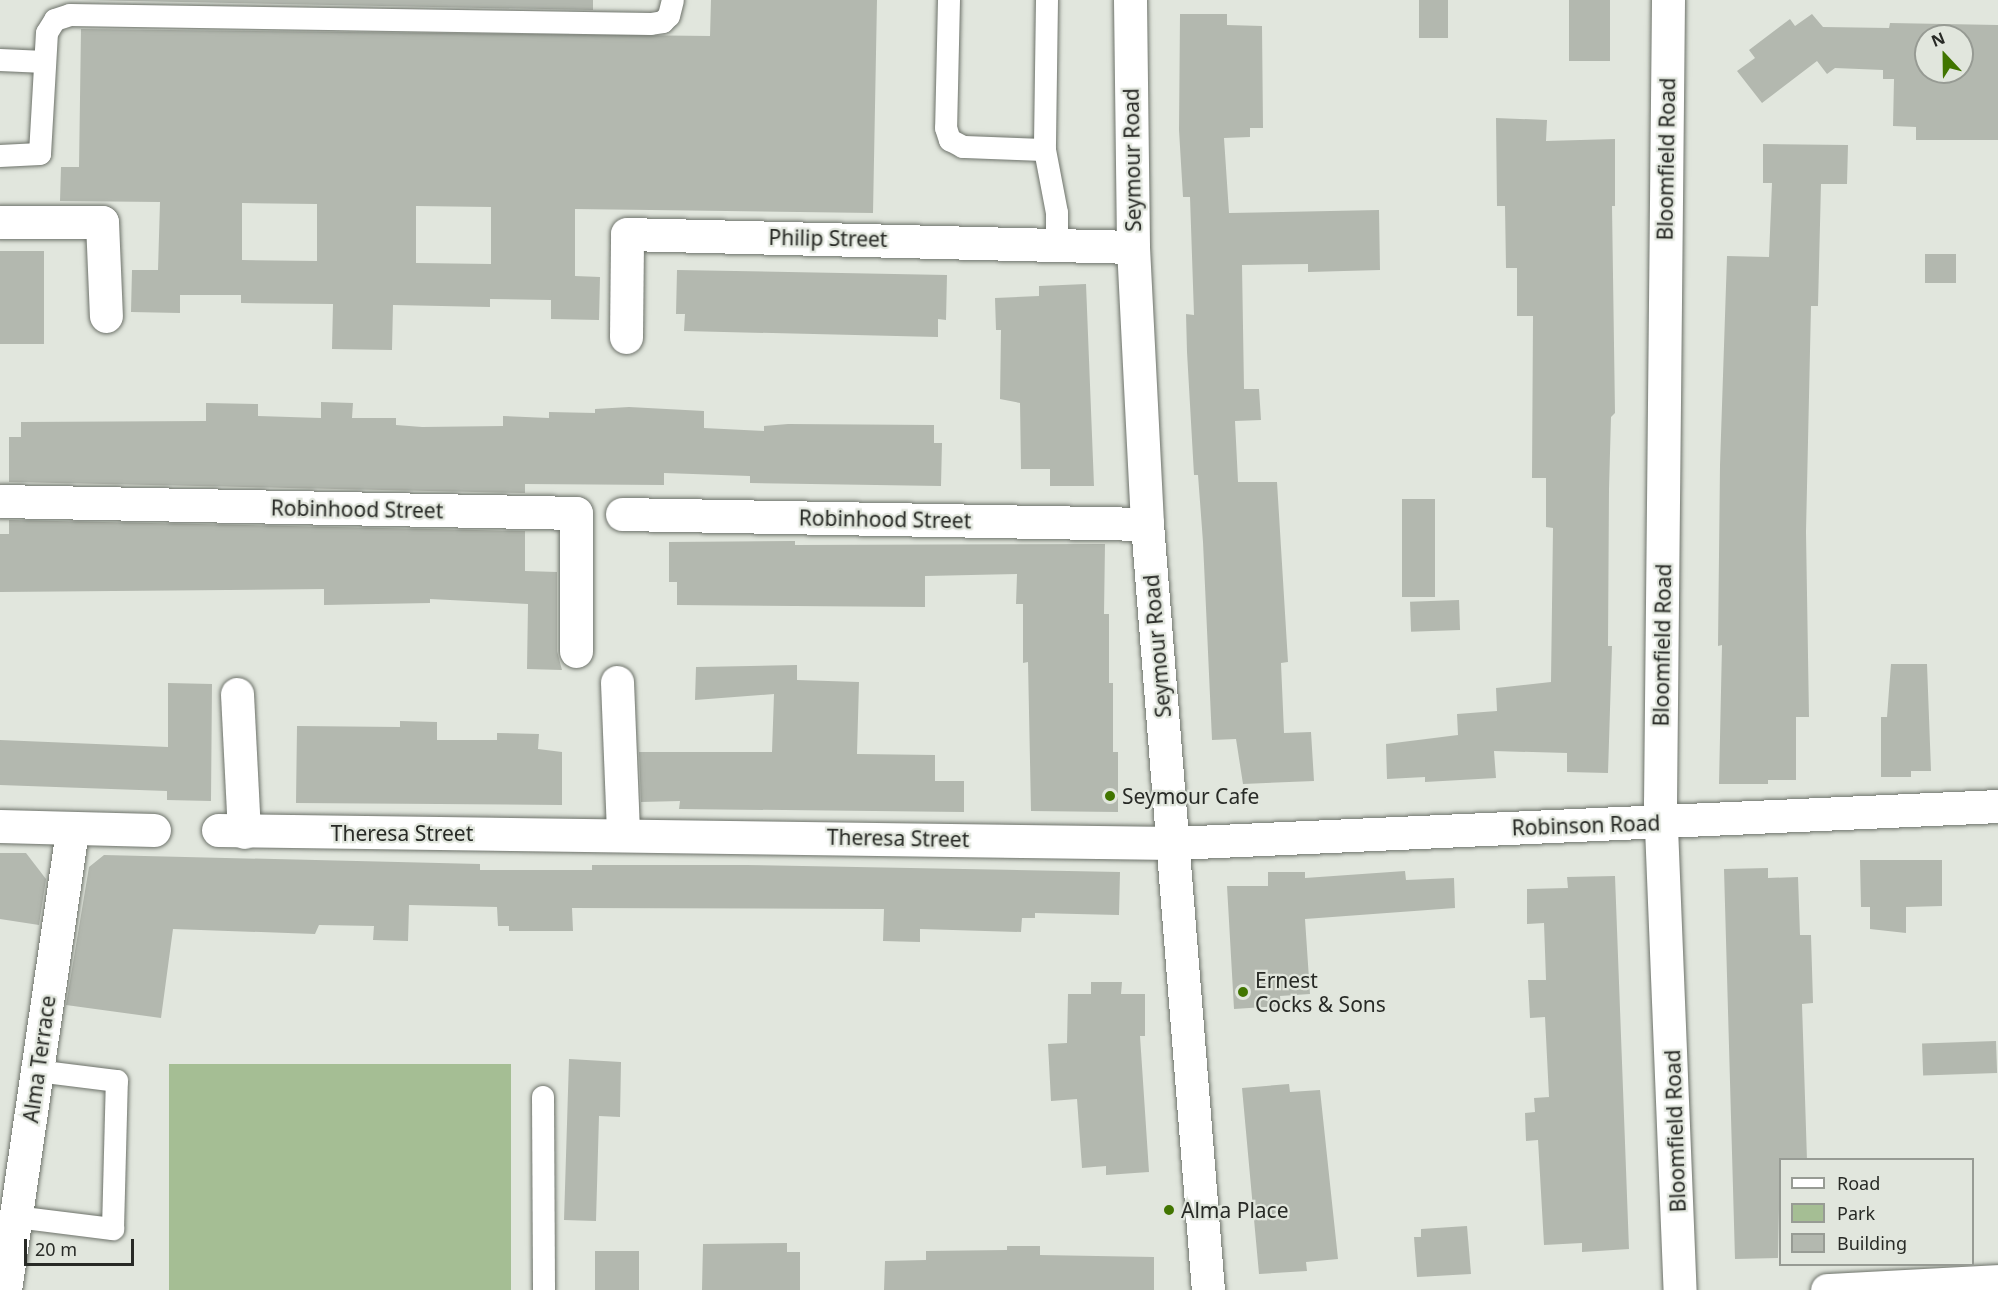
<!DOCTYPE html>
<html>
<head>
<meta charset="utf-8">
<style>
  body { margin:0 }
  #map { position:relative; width:1998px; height:1290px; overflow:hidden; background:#e1e6dd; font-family:"Noto Sans",sans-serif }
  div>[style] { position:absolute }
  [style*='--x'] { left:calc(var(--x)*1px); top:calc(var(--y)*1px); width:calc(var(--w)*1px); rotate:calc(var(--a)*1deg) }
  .green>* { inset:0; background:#a5be94; transform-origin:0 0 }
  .building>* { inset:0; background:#b3b8af; transform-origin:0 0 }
  .roads { filter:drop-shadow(0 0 2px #6d726a) drop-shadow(0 0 2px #6d726a) }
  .lane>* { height:22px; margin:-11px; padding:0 11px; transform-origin:11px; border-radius:11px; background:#fff }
  .street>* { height:33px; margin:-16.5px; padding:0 16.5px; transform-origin:16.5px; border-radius:16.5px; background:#fff }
  .dots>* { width:16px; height:16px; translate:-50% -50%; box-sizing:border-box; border:3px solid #e1e6dd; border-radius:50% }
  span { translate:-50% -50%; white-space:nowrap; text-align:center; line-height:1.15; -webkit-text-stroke:4.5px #e1e6dd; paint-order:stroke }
  .street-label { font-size:21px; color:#282a26 }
  .poi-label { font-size:21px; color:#282a26 }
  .left { translate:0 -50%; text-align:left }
  .legend { position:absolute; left:1779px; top:1158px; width:195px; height:108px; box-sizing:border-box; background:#e1e6dd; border:2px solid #979b94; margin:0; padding:8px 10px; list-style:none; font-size:18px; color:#282a26 }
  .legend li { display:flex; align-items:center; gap:12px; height:30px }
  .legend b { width:30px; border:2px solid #979b94 }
  .north { position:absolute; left:1914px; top:24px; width:60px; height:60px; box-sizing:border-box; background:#e1e6dd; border:2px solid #979b94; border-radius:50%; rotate:338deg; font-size:16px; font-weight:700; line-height:24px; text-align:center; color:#282a26 }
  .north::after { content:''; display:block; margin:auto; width:21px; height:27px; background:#417500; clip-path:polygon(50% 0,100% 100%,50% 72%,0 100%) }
  .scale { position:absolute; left:24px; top:1239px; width:110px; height:27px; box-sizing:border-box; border:3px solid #282a26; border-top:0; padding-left:8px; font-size:18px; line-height:21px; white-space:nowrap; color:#282a26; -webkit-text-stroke:4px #e1e6dd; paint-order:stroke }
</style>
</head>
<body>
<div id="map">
  <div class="green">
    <div style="left:169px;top:1064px;width:342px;height:226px"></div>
  </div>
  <div class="building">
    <div style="clip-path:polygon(81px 0,593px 0,593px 10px)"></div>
    <div style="clip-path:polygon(evenodd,711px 0,877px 0,873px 213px,575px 209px,575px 276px,600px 277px,599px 320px,551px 319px,551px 300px,490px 299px,490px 307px,393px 305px,392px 350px,332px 349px,333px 304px,241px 303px,241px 295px,180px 295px,180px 313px,131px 312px,132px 270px,158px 270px,160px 202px,60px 201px,61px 167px,79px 167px,81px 29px,710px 36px,711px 0,242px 203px,317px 204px,317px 261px,242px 260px,242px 203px,711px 0,416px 206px,491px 207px,491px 264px,416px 263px,416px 206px)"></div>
    <div style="left:1419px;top:0;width:29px;height:38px"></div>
    <div style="left:1569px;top:0;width:41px;height:61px"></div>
    <div style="clip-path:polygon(1180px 14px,1227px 14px,1227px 25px,1262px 26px,1263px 128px,1250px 128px,1250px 137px,1224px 138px,1229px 213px,1379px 210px,1380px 270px,1308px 272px,1308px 264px,1242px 265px,1244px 389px,1259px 389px,1261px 420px,1235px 421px,1238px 482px,1277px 482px,1288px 662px,1281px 663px,1284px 733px,1311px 732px,1314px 781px,1243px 784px,1236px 739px,1212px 740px,1203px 542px,1198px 475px,1194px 475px,1187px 352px,1186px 314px,1194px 315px,1190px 197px,1183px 197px,1179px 130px)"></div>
    <div style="clip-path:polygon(evenodd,1812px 14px,1823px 27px,1889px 28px,1890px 23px,1998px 25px,1998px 140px,1916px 140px,1916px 127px,1893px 126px,1894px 79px,1883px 79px,1883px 70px,1835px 68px,1827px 74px,1817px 61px,1762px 103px,1737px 71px,1755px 58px,1749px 50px,1790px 19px,1795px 26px,1812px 14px,1926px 36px,1962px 36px,1962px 72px,1926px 72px,1926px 36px)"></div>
    <div style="clip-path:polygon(1496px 118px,1547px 120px,1546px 141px,1615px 139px,1615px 206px,1612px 206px,1615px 413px,1611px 417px,1609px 489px,1608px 646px,1612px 646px,1608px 773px,1567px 772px,1567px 753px,1494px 751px,1496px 778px,1425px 782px,1425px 777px,1387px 779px,1386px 744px,1458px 735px,1457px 714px,1497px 711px,1496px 688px,1551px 682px,1553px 528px,1546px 527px,1546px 478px,1532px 478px,1533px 316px,1517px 316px,1517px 268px,1506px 268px,1505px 206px,1497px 206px)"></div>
    <div style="clip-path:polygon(1763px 144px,1848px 145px,1847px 184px,1821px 184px,1818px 306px,1811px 306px,1806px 532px,1809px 717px,1796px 717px,1796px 780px,1768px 780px,1768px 784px,1719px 784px,1722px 645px,1718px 646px,1720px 465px,1727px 256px,1769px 257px,1772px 183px,1763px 183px)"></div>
    <div style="left:0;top:251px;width:44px;height:93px"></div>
    <div style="left:1925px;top:254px;width:31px;height:29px"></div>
    <div style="clip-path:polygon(677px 270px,947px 275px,946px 320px,938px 319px,938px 337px,684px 331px,685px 314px,676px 314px)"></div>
    <div style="clip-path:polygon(1086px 284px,1094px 486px,1050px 486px,1050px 469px,1021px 469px,1020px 403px,1000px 399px,1001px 330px,996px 330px,995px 298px,1039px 296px,1039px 286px)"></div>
    <div style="clip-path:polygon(321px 402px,353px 403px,352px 418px,396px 418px,396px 425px,422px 427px,503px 426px,503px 416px,549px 418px,549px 412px,595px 413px,595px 409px,629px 407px,704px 411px,704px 428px,764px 431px,764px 426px,788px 424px,934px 425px,934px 443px,942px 443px,941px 486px,750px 483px,750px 476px,664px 473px,664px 485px,525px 484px,525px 493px,9px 482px,9px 437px,21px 437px,21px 422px,206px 421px,206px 403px,258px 404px,258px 416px,321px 418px)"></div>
    <div style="left:1402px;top:499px;width:33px;height:98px"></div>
    <div style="clip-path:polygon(9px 520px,525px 531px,525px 571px,557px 572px,557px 651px,562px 670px,527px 669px,528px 604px,430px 599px,430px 603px,324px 605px,324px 589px,0 592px,0 534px,9px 534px)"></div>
    <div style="clip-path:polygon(795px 541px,795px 545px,1105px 544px,1104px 614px,1109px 614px,1109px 683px,1113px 683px,1113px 752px,1118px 752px,1118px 812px,1031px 811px,1028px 662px,1023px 663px,1023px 604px,1016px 604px,1017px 574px,925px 576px,925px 607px,677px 605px,677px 582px,669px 582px,669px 542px)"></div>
    <div style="left:1459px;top:600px;width:30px;height:49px;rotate:88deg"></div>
    <div style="clip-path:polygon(1891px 664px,1927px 664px,1931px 771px,1911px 771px,1911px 777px,1881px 777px,1881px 717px,1887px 717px)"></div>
    <div style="clip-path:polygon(797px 665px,797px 680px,859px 682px,857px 754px,935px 755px,935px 781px,964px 781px,964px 812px,679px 809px,680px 801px,641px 802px,639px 752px,772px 752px,774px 694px,695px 700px,696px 667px)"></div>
    <div style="clip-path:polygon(168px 683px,212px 684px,211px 801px,167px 800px,167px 791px,0 785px,0 740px,168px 747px)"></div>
    <div style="clip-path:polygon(400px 721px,437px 722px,437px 740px,497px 740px,497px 733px,539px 734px,538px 749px,562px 752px,562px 805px,296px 803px,297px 726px,400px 727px)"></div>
    <div style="clip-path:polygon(0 853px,26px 853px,46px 879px,39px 925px,0 919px)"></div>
    <div style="clip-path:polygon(104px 855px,480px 864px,480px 870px,592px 870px,592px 865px,746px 865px,1120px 872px,1119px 915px,1035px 913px,1035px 918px,1022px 918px,1021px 932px,920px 929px,920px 942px,883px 941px,884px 909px,572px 908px,573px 931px,509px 931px,509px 926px,498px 926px,497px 907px,409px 905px,408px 941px,373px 940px,374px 926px,319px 925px,315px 934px,173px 929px,161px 1018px,66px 1005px,89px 867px)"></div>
    <div style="clip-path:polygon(1860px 860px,1942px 860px,1942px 906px,1906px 907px,1906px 933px,1870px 929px,1870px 907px,1861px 907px)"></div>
    <div style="clip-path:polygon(1768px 868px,1768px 878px,1798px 877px,1800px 935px,1811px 935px,1813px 1003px,1802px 1004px,1807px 1160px,1780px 1160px,1778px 1258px,1735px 1259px,1724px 869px)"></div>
    <div style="clip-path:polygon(1405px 871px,1406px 880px,1454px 878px,1455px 908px,1305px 919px,1310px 994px,1280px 996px,1281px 1006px,1234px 1009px,1227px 886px,1268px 886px,1268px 872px,1305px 872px,1305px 878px)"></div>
    <div style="clip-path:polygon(1615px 876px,1629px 1249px,1582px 1252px,1582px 1243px,1544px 1245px,1538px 1140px,1526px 1141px,1525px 1113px,1535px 1112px,1534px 1098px,1549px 1097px,1545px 1017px,1530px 1018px,1528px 980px,1546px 980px,1544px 923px,1527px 924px,1527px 889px,1568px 888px,1567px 877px)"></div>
    <div style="clip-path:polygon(1091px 982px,1122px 982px,1121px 994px,1145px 994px,1145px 1036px,1140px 1036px,1149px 1172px,1106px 1175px,1106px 1166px,1082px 1168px,1077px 1099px,1051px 1101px,1048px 1044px,1067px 1043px,1068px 994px,1091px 994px)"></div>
    <div style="left:1996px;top:1041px;width:32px;height:74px;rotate:88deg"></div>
    <div style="clip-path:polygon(569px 1059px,621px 1062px,620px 1117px,599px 1116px,596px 1221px,564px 1220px)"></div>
    <div style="clip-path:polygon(1289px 1084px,1290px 1092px,1320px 1090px,1338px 1259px,1306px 1262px,1307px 1271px,1259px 1274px,1242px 1088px)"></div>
    <div style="clip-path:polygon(1467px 1226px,1471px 1274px,1417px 1277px,1414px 1237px,1421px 1237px,1421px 1229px)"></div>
    <div style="clip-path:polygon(787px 1243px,787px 1252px,800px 1252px,800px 1290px,702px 1290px,703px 1244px)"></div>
    <div style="clip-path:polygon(1007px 1246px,1040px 1246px,1040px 1255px,1154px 1257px,1154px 1290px,884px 1290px,885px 1261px,926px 1260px,926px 1251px,1007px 1250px)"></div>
    <div style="left:595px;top:1251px;width:44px;height:39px"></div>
  </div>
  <div class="roads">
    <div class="lane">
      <div style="--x:949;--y:0;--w:128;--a:91.3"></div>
      <div style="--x:946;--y:128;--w:13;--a:72"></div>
      <div style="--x:950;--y:140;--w:15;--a:28"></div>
      <div style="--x:963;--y:147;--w:82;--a:2.1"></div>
      <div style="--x:1047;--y:0;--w:150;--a:90.8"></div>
      <div style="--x:1045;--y:150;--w:64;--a:79.2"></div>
      <div style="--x:1057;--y:213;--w:31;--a:90"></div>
      <div style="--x:0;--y:60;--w:45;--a:2.5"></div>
      <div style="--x:0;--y:156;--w:40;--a:-2.9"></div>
      <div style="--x:40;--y:154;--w:121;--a:-86.7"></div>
      <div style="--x:47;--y:33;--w:15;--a:-58"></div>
      <div style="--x:55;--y:20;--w:16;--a:-18"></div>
      <div style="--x:70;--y:15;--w:581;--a:0.89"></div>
      <div style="--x:651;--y:24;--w:12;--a:-9"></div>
      <div style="--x:663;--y:22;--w:8;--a:-45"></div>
      <div style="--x:669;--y:16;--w:16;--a:-76"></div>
      <div style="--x:543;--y:1097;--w:193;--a:89.7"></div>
      <div style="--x:16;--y:1217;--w:98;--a:7.1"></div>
      <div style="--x:113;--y:1229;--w:148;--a:-88.5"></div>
      <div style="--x:117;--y:1081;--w:81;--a:-172.9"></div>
    </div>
    <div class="street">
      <div style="--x:1130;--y:0;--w:247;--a:89.3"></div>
      <div style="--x:1133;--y:247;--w:277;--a:87.1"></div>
      <div style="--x:1147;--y:524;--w:768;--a:85.45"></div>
      <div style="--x:1668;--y:0;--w:802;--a:90.57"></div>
      <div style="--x:1660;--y:802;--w:488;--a:87.7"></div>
      <div style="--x:0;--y:222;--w:102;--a:0"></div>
      <div style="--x:102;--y:222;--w:94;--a:87.6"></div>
      <div style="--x:626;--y:337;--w:103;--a:-89.4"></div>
      <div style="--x:627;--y:234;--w:506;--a:1.47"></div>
      <div style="--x:0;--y:501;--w:576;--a:1.19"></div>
      <div style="--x:576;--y:513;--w:138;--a:90"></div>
      <div style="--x:622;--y:514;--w:525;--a:1.09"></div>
      <div style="--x:617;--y:682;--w:151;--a:87.7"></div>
      <div style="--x:237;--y:694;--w:138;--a:87.1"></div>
      <div style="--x:0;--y:826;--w:154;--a:1.5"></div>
      <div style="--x:218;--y:830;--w:956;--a:0.78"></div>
      <div style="--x:1174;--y:843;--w:825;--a:-2.57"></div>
      <div style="--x:5;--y:1290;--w:466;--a:-81.7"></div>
      <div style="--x:1827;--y:1290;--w:171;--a:-3"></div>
    </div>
  </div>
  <div class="dots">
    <div style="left:1110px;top:796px;background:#417500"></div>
    <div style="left:1243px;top:992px;background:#417500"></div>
    <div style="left:1169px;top:1210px;background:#417500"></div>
  </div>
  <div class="street-label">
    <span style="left:1666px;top:159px;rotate:-89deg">Bloomfield Road</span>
    <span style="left:1132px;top:160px;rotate:-91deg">Seymour Road</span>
    <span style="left:828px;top:238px;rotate:1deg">Philip Street</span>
    <span style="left:357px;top:509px;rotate:1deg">Robinhood Street</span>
    <span style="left:885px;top:519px;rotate:1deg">Robinhood Street</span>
    <span style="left:1662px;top:645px;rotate:-89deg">Bloomfield Road</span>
    <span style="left:1157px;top:646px;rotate:-95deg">Seymour Road</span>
    <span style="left:1586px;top:825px;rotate:-2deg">Robinson Road</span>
    <span style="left:402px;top:833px">Theresa Street</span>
    <span style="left:898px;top:838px;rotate:1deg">Theresa Street</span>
    <span style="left:39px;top:1059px;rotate:-82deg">Alma Terrace</span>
    <span style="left:1675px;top:1131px;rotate:-92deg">Bloomfield Road</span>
  </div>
  <div class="poi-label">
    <span class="left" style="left:1122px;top:796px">Seymour Cafe</span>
    <span class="left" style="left:1255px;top:992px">Ernest<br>Cocks &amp; Sons</span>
    <span class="left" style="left:1181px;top:1210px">Alma Place</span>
  </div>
  <ul class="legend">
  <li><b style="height:8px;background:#fff"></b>Road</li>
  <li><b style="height:16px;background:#a5be94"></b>Park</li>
  <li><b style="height:16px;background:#b3b8af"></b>Building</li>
  </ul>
  <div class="north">N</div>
  <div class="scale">20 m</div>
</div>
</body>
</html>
